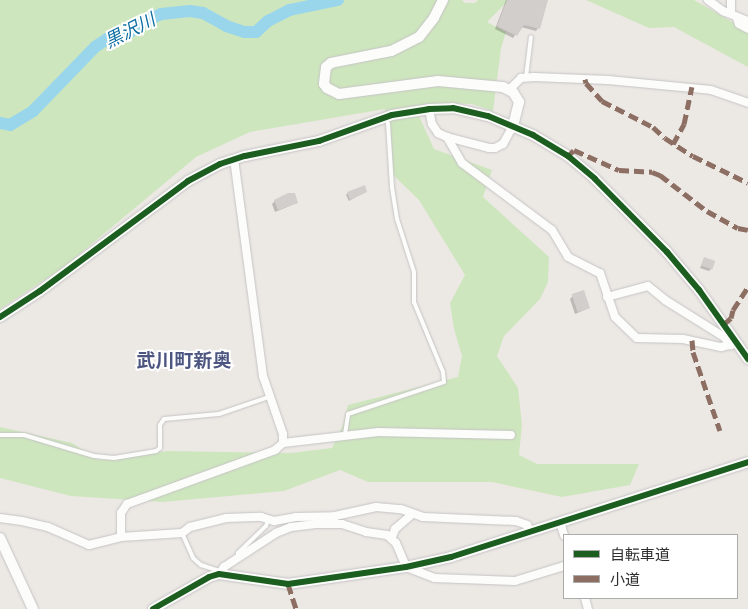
<!DOCTYPE html>
<html>
<head>
<meta charset="utf-8">
<style>
  body { margin:0 }
  #map { position:relative; width:748px; height:609px; overflow:hidden; background:#ece8e4; font-family:Roboto,"Noto Sans JP",sans-serif }
  div>[style] { position:absolute }
  [style*='--x'] { left:calc(var(--x)*1px); top:calc(var(--y)*1px); width:calc(var(--w)*1px); rotate:calc(var(--a)*1deg) }
  .green>* { inset:0; background:#cee6be }
  .shadow>* { inset:0; background:#0003 }
  .river>* { height:12px; margin:-6px; padding:0 6px; transform-origin:6px; border-radius:6px; background:#99d6ec }
  .building>* { inset:0; background:#d1cecb; transform-origin:0 0 }
  .roads { filter:drop-shadow(0 0 1px #c5c4c5) drop-shadow(0 0 1px #c5c4c5) }
  .service>* { height:4px; margin:-2px; padding:0 2px; transform-origin:2px; border-radius:2px; background:#fcfcfb }
  .minor>* { height:8px; margin:-4px; padding:0 4px; transform-origin:4px; border-radius:4px; background:#fcfcfb }
  .tertiary>* { height:10px; margin:-5px; padding:0 5px; transform-origin:5px; border-radius:5px; background:#fcfcfb }
  .quiet>* { height:5px; margin-top:-2.5px; transform-origin:0; background:repeating-linear-gradient(90deg,#8d6e63 0 10px,transparent 0 15px) }
  .cycleway>* { height:6px; margin:-3px; padding:0 3px; transform-origin:3px; border-radius:3px; background:#1b5e20 }
  span { translate:-50% -50%; white-space:nowrap; text-align:center; line-height:1.15; -webkit-text-stroke:4px #fff; paint-order:stroke }
  .water-label { font-size:18px; color:#0d6fa3; font-style:italic }
  .quarter-label { font-size:19px; color:#4d5680; font-weight:700 }
  .legend { position:absolute; left:563px; top:534px; width:175px; height:65px; box-sizing:border-box; background:#fff; border:1px solid #ababab; margin:0; padding:6px 9px; list-style:none; font-size:15px; color:#2e2e2e }
  .legend li { display:flex; align-items:center; gap:10px; height:25px }
  .legend b { width:25px; border:1px solid #ababab }
</style>
</head>
<body>
<div id="map">
  <div class="green">
    <div style="clip-path:polygon(0 0,462px 0,465px 3px,475px 3px,478px 0,509px 0,487px 22px,506px 32px,501px 48px,493px 111px,472px 104px,447px 103px,420px 106px,419px 116px,434px 149px,492px 170px,483px 197px,549px 257px,548px 282px,540px 299px,504px 336px,497px 356px,518px 388px,522px 425px,519px 455px,537px 464px,639px 464px,630px 485px,562px 497px,492px 482px,368px 482px,340px 470px,284px 491px,163px 502px,71px 496px,0 478px,0 427px,72px 443px,99px 460px,167px 451px,291px 453px,332px 448px,343px 425px,348px 405px,458px 377px,462px 356px,454px 329px,450px 303px,465px 275px,419px 200px,390px 172px,385px 109px,250px 132px,196px 157px,64px 267px,0 309px)"></div>
    <div style="clip-path:polygon(586px 0,694px 0,748px 31px,748px 67px,674px 27px,649px 28px)"></div>
  </div>
  <div class="shadow">
    <div style="clip-path:polygon(506px 0,546px 0,538px 28px,536px 31px,521px 27px,513px 38px,495px 29px)"></div>
    <div style="clip-path:polygon(348px 193px,356px 196px,356px 197px,349px 201px,346px 195px)"></div>
    <div style="clip-path:polygon(275px 201px,297px 203px,275px 212px,272px 204px)"></div>
    <div style="clip-path:polygon(704px 259px,711px 269px,709px 271px,700px 268px)"></div>
    <div style="clip-path:polygon(573px 296px,589px 308px,575px 314px,570px 299px)"></div>
  </div>
  <div class="river">
    <div style="--x:0;--y:123;--w:10;--a:11"></div>
    <div style="--x:10;--y:125;--w:27;--a:-31"></div>
    <div style="--x:33;--y:111;--w:89;--a:-45.9"></div>
    <div style="--x:95;--y:47;--w:14;--a:-34"></div>
    <div style="--x:107;--y:39;--w:24;--a:-17"></div>
    <div style="--x:130;--y:32;--w:14;--a:-39"></div>
    <div style="--x:141;--y:23;--w:22;--a:-24"></div>
    <div style="--x:161;--y:14;--w:29;--a:-6"></div>
    <div style="--x:190;--y:11;--w:13;--a:9"></div>
    <div style="--x:203;--y:13;--w:26;--a:29"></div>
    <div style="--x:226;--y:26;--w:19;--a:18"></div>
    <div style="--x:244;--y:32;--w:12;--a:0"></div>
    <div style="--x:256;--y:32;--w:16;--a:-43"></div>
    <div style="--x:268;--y:21;--w:25;--a:-27"></div>
    <div style="--x:290;--y:10;--w:49;--a:-11.8"></div>
  </div>
  <div class="building">
    <div style="clip-path:polygon(507px 0,548px 0,540px 29px,524px 25px,517px 36px,497px 26px)"></div>
    <div style="clip-path:polygon(365px 185px,367px 192px,350px 200px,347px 192px)"></div>
    <div style="clip-path:polygon(288px 193px,295px 193px,298px 203px,278px 210px,274px 200px)"></div>
    <div style="left:704px;top:257px;width:12px;height:9px;rotate:20deg"></div>
    <div style="left:584px;top:290px;width:19px;height:13px;rotate:72deg"></div>
  </div>
  <div class="roads">
    <div class="service">
      <div style="--x:526;--y:77;--w:40;--a:-82.9"></div>
      <div style="--x:345;--y:434;--w:20;--a:-81"></div>
      <div style="--x:348;--y:414;--w:101;--a:-18.4"></div>
      <div style="--x:444;--y:382;--w:10;--a:-96"></div>
      <div style="--x:443;--y:372;--w:76;--a:-112.5"></div>
      <div style="--x:414;--y:302;--w:30;--a:-90"></div>
      <div style="--x:414;--y:272;--w:56;--a:-107.8"></div>
      <div style="--x:397;--y:219;--w:32;--a:-99"></div>
      <div style="--x:392;--y:187;--w:63;--a:-93.6"></div>
      <div style="--x:388;--y:124;--w:6;--a:-108"></div>
      <div style="--x:0;--y:435;--w:24;--a:0"></div>
      <div style="--x:24;--y:435;--w:73;--a:16.7"></div>
      <div style="--x:94;--y:456;--w:20;--a:6"></div>
      <div style="--x:114;--y:458;--w:43;--a:-9.5"></div>
      <div style="--x:156;--y:451;--w:5;--a:-37"></div>
      <div style="--x:160;--y:448;--w:23;--a:-90"></div>
      <div style="--x:160;--y:425;--w:7;--a:-56"></div>
      <div style="--x:164;--y:419;--w:55;--a:-5.2"></div>
      <div style="--x:219;--y:414;--w:53;--a:-18.8"></div>
      <div style="--x:182;--y:533;--w:27;--a:66"></div>
      <div style="--x:193;--y:558;--w:11;--a:41"></div>
      <div style="--x:201;--y:565;--w:20;--a:18"></div>
      <div style="--x:238;--y:556;--w:3;--a:-90"></div>
      <div style="--x:238;--y:553;--w:39;--a:-44"></div>
      <div style="--x:266;--y:526;--w:6;--a:-72"></div>
    </div>
    <div class="minor">
      <div style="--x:708;--y:0;--w:19;--a:36"></div>
      <div style="--x:723;--y:11;--w:27;--a:22"></div>
      <div style="--x:731;--y:0;--w:13;--a:90"></div>
      <div style="--x:737;--y:18;--w:6;--a:72"></div>
      <div style="--x:739;--y:24;--w:10;--a:29"></div>
      <div style="--x:509;--y:90;--w:17;--a:-45"></div>
      <div style="--x:521;--y:78;--w:13;--a:-4"></div>
      <div style="--x:534;--y:77;--w:74;--a:2.3"></div>
      <div style="--x:608;--y:80;--w:103;--a:5.5"></div>
      <div style="--x:711;--y:90;--w:39;--a:19"></div>
      <div style="--x:429;--y:109;--w:15;--a:79"></div>
      <div style="--x:432;--y:124;--w:11;--a:56"></div>
      <div style="--x:438;--y:133;--w:10;--a:24"></div>
      <div style="--x:447;--y:137;--w:43;--a:14.7"></div>
      <div style="--x:489;--y:148;--w:6;--a:0"></div>
      <div style="--x:495;--y:148;--w:9;--a:-27"></div>
      <div style="--x:503;--y:144;--w:21;--a:-61"></div>
      <div style="--x:447;--y:137;--w:30;--a:60"></div>
      <div style="--x:462;--y:163;--w:112;--a:36.7"></div>
      <div style="--x:552;--y:230;--w:31;--a:59"></div>
      <div style="--x:568;--y:257;--w:36;--a:27"></div>
      <div style="--x:600;--y:273;--w:46;--a:71.2"></div>
      <div style="--x:615;--y:317;--w:30;--a:44"></div>
      <div style="--x:637;--y:338;--w:46;--a:1.2"></div>
      <div style="--x:683;--y:339;--w:39;--a:12"></div>
      <div style="--x:721;--y:347;--w:16;--a:-14"></div>
      <div style="--x:607;--y:297;--w:42;--a:-15"></div>
      <div style="--x:648;--y:286;--w:22;--a:39"></div>
      <div style="--x:665;--y:300;--w:70;--a:32.1"></div>
      <div style="--x:724;--y:337;--w:11;--a:49"></div>
      <div style="--x:283;--y:443;--w:96;--a:-6.6"></div>
      <div style="--x:378;--y:432;--w:133;--a:1.3"></div>
      <div style="--x:0;--y:518;--w:22;--a:8"></div>
      <div style="--x:22;--y:521;--w:27;--a:13"></div>
      <div style="--x:48;--y:527;--w:45;--a:23.7"></div>
      <div style="--x:89;--y:545;--w:33;--a:-14"></div>
      <div style="--x:121;--y:537;--w:61;--a:-3.8"></div>
      <div style="--x:182;--y:533;--w:10;--a:-37"></div>
      <div style="--x:190;--y:527;--w:37;--a:-14"></div>
      <div style="--x:226;--y:518;--w:35;--a:-2"></div>
      <div style="--x:261;--y:517;--w:14;--a:17"></div>
      <div style="--x:274;--y:521;--w:22;--a:-10"></div>
      <div style="--x:296;--y:517;--w:39;--a:-1"></div>
      <div style="--x:335;--y:516;--w:42;--a:-12.4"></div>
      <div style="--x:376;--y:507;--w:25;--a:5"></div>
      <div style="--x:401;--y:509;--w:23;--a:20"></div>
      <div style="--x:423;--y:517;--w:93;--a:2.5"></div>
      <div style="--x:516;--y:521;--w:12;--a:20"></div>
      <div style="--x:527;--y:525;--w:8;--a:67"></div>
      <div style="--x:560;--y:522;--w:14;--a:73"></div>
      <div style="--x:121;--y:537;--w:24;--a:-90"></div>
      <div style="--x:121;--y:513;--w:11;--a:-56"></div>
      <div style="--x:127;--y:504;--w:158;--a:-20"></div>
      <div style="--x:275;--y:450;--w:11;--a:-41"></div>
      <div style="--x:283;--y:443;--w:9;--a:-90"></div>
      <div style="--x:283;--y:434;--w:61;--a:-109"></div>
      <div style="--x:263;--y:376;--w:219;--a:-97.6"></div>
      <div style="--x:392;--y:537;--w:9;--a:-69"></div>
      <div style="--x:395;--y:529;--w:23;--a:-41"></div>
      <div style="--x:219;--y:574;--w:9;--a:-54"></div>
      <div style="--x:224;--y:567;--w:62;--a:-33.2"></div>
      <div style="--x:276;--y:533;--w:16;--a:-22"></div>
      <div style="--x:291;--y:527;--w:25;--a:-7"></div>
      <div style="--x:316;--y:524;--w:26;--a:0"></div>
      <div style="--x:342;--y:524;--w:25;--a:18"></div>
      <div style="--x:366;--y:532;--w:21;--a:8"></div>
      <div style="--x:387;--y:535;--w:12;--a:42"></div>
      <div style="--x:396;--y:543;--w:26;--a:67"></div>
      <div style="--x:406;--y:567;--w:30;--a:21"></div>
      <div style="--x:434;--y:578;--w:81;--a:2.1"></div>
      <div style="--x:515;--y:581;--w:51;--a:-17"></div>
      <div style="--x:585;--y:598;--w:11;--a:75"></div>
    </div>
    <div class="tertiary">
      <div style="--x:443;--y:0;--w:20;--a:117"></div>
      <div style="--x:434;--y:18;--w:24;--a:128"></div>
      <div style="--x:419;--y:37;--w:31;--a:153"></div>
      <div style="--x:391;--y:51;--w:61;--a:168.7"></div>
      <div style="--x:331;--y:63;--w:6;--a:141"></div>
      <div style="--x:326;--y:67;--w:17;--a:97"></div>
      <div style="--x:324;--y:84;--w:5;--a:53"></div>
      <div style="--x:327;--y:88;--w:13;--a:27"></div>
      <div style="--x:339;--y:94;--w:100;--a:-7.5"></div>
      <div style="--x:438;--y:81;--w:65;--a:5.3"></div>
      <div style="--x:503;--y:87;--w:11;--a:27"></div>
      <div style="--x:513;--y:92;--w:12;--a:59"></div>
      <div style="--x:519;--y:102;--w:25;--a:104"></div>
      <div style="--x:0;--y:317;--w:48;--a:-33"></div>
      <div style="--x:40;--y:291;--w:184;--a:-36.6"></div>
      <div style="--x:188;--y:181;--w:36;--a:-28"></div>
      <div style="--x:220;--y:164;--w:26;--a:-18"></div>
      <div style="--x:245;--y:156;--w:76;--a:-11.5"></div>
      <div style="--x:319;--y:141;--w:77;--a:-19.6"></div>
      <div style="--x:392;--y:115;--w:37;--a:-9"></div>
      <div style="--x:429;--y:109;--w:24;--a:-2"></div>
      <div style="--x:453;--y:108;--w:36;--a:13"></div>
      <div style="--x:488;--y:116;--w:49;--a:22.9"></div>
      <div style="--x:533;--y:135;--w:41;--a:31"></div>
      <div style="--x:568;--y:156;--w:35;--a:40"></div>
      <div style="--x:595;--y:179;--w:103;--a:45.4"></div>
      <div style="--x:667;--y:252;--w:50;--a:49.9"></div>
      <div style="--x:699;--y:290;--w:85;--a:54.6"></div>
      <div style="--x:0;--y:538;--w:78;--a:65.1"></div>
      <div style="--x:153;--y:609;--w:64;--a:-29.7"></div>
      <div style="--x:209;--y:577;--w:10;--a:-17"></div>
      <div style="--x:219;--y:574;--w:70;--a:8.2"></div>
      <div style="--x:288;--y:584;--w:119;--a:-8.2"></div>
      <div style="--x:406;--y:567;--w:46;--a:-12.5"></div>
      <div style="--x:451;--y:557;--w:312;--a:-17.7"></div>
    </div>
  </div>
  <div class="quiet">
    <div style="--x:585;--y:79;--w:4;--a:76"></div>
    <div style="--x:586;--y:83;--w:24;--a:48"></div>
    <div style="--x:602;--y:101;--w:57;--a:27"></div>
    <div style="--x:653;--y:127;--w:16;--a:43"></div>
    <div style="--x:665;--y:138;--w:33;--a:33"></div>
    <div style="--x:693;--y:156;--w:61;--a:26.1"></div>
    <div style="--x:673;--y:144;--w:23;--a:-61"></div>
    <div style="--x:684;--y:124;--w:38;--a:-78"></div>
    <div style="--x:568;--y:156;--w:8;--a:-45"></div>
    <div style="--x:574;--y:150;--w:49;--a:24"></div>
    <div style="--x:619;--y:170;--w:33;--a:3"></div>
    <div style="--x:652;--y:172;--w:9;--a:21"></div>
    <div style="--x:660;--y:175;--w:59;--a:37.5"></div>
    <div style="--x:707;--y:211;--w:35;--a:29"></div>
    <div style="--x:738;--y:228;--w:10;--a:11"></div>
    <div style="--x:724;--y:324;--w:9;--a:-41"></div>
    <div style="--x:731;--y:318;--w:8;--a:-76"></div>
    <div style="--x:733;--y:310;--w:27;--a:-57"></div>
    <div style="--x:692;--y:340;--w:12;--a:85"></div>
    <div style="--x:693;--y:352;--w:83;--a:71.1"></div>
    <div style="--x:288;--y:584;--w:26;--a:72"></div>
  </div>
  <div class="cycleway">
    <div style="--x:0;--y:317;--w:48;--a:-33"></div>
    <div style="--x:40;--y:291;--w:184;--a:-36.6"></div>
    <div style="--x:188;--y:181;--w:36;--a:-28"></div>
    <div style="--x:220;--y:164;--w:26;--a:-18"></div>
    <div style="--x:245;--y:156;--w:76;--a:-11.5"></div>
    <div style="--x:319;--y:141;--w:77;--a:-19.6"></div>
    <div style="--x:392;--y:115;--w:37;--a:-9"></div>
    <div style="--x:429;--y:109;--w:24;--a:-2"></div>
    <div style="--x:453;--y:108;--w:36;--a:13"></div>
    <div style="--x:488;--y:116;--w:49;--a:22.9"></div>
    <div style="--x:533;--y:135;--w:41;--a:31"></div>
    <div style="--x:568;--y:156;--w:35;--a:40"></div>
    <div style="--x:595;--y:179;--w:103;--a:45.4"></div>
    <div style="--x:667;--y:252;--w:50;--a:49.9"></div>
    <div style="--x:699;--y:290;--w:85;--a:54.6"></div>
    <div style="--x:153;--y:609;--w:64;--a:-29.7"></div>
    <div style="--x:209;--y:577;--w:10;--a:-17"></div>
    <div style="--x:219;--y:574;--w:70;--a:8.2"></div>
    <div style="--x:288;--y:584;--w:119;--a:-8.2"></div>
    <div style="--x:406;--y:567;--w:46;--a:-12.5"></div>
    <div style="--x:451;--y:557;--w:312;--a:-17.7"></div>
  </div>
  <div class="water-label">
    <span style="left:130px;top:31px;rotate:-27deg">黒沢川</span>
  </div>
  <div class="quarter-label">
    <span style="left:184px;top:361px">武川町新奥</span>
  </div>
  <ul class="legend">
  <li><b style="height:6px;background:#1b5e20"></b>自転車道</li>
  <li><b style="height:6px;background:#8d6e63"></b>小道</li>
  </ul>
</div>
</body>
</html>
